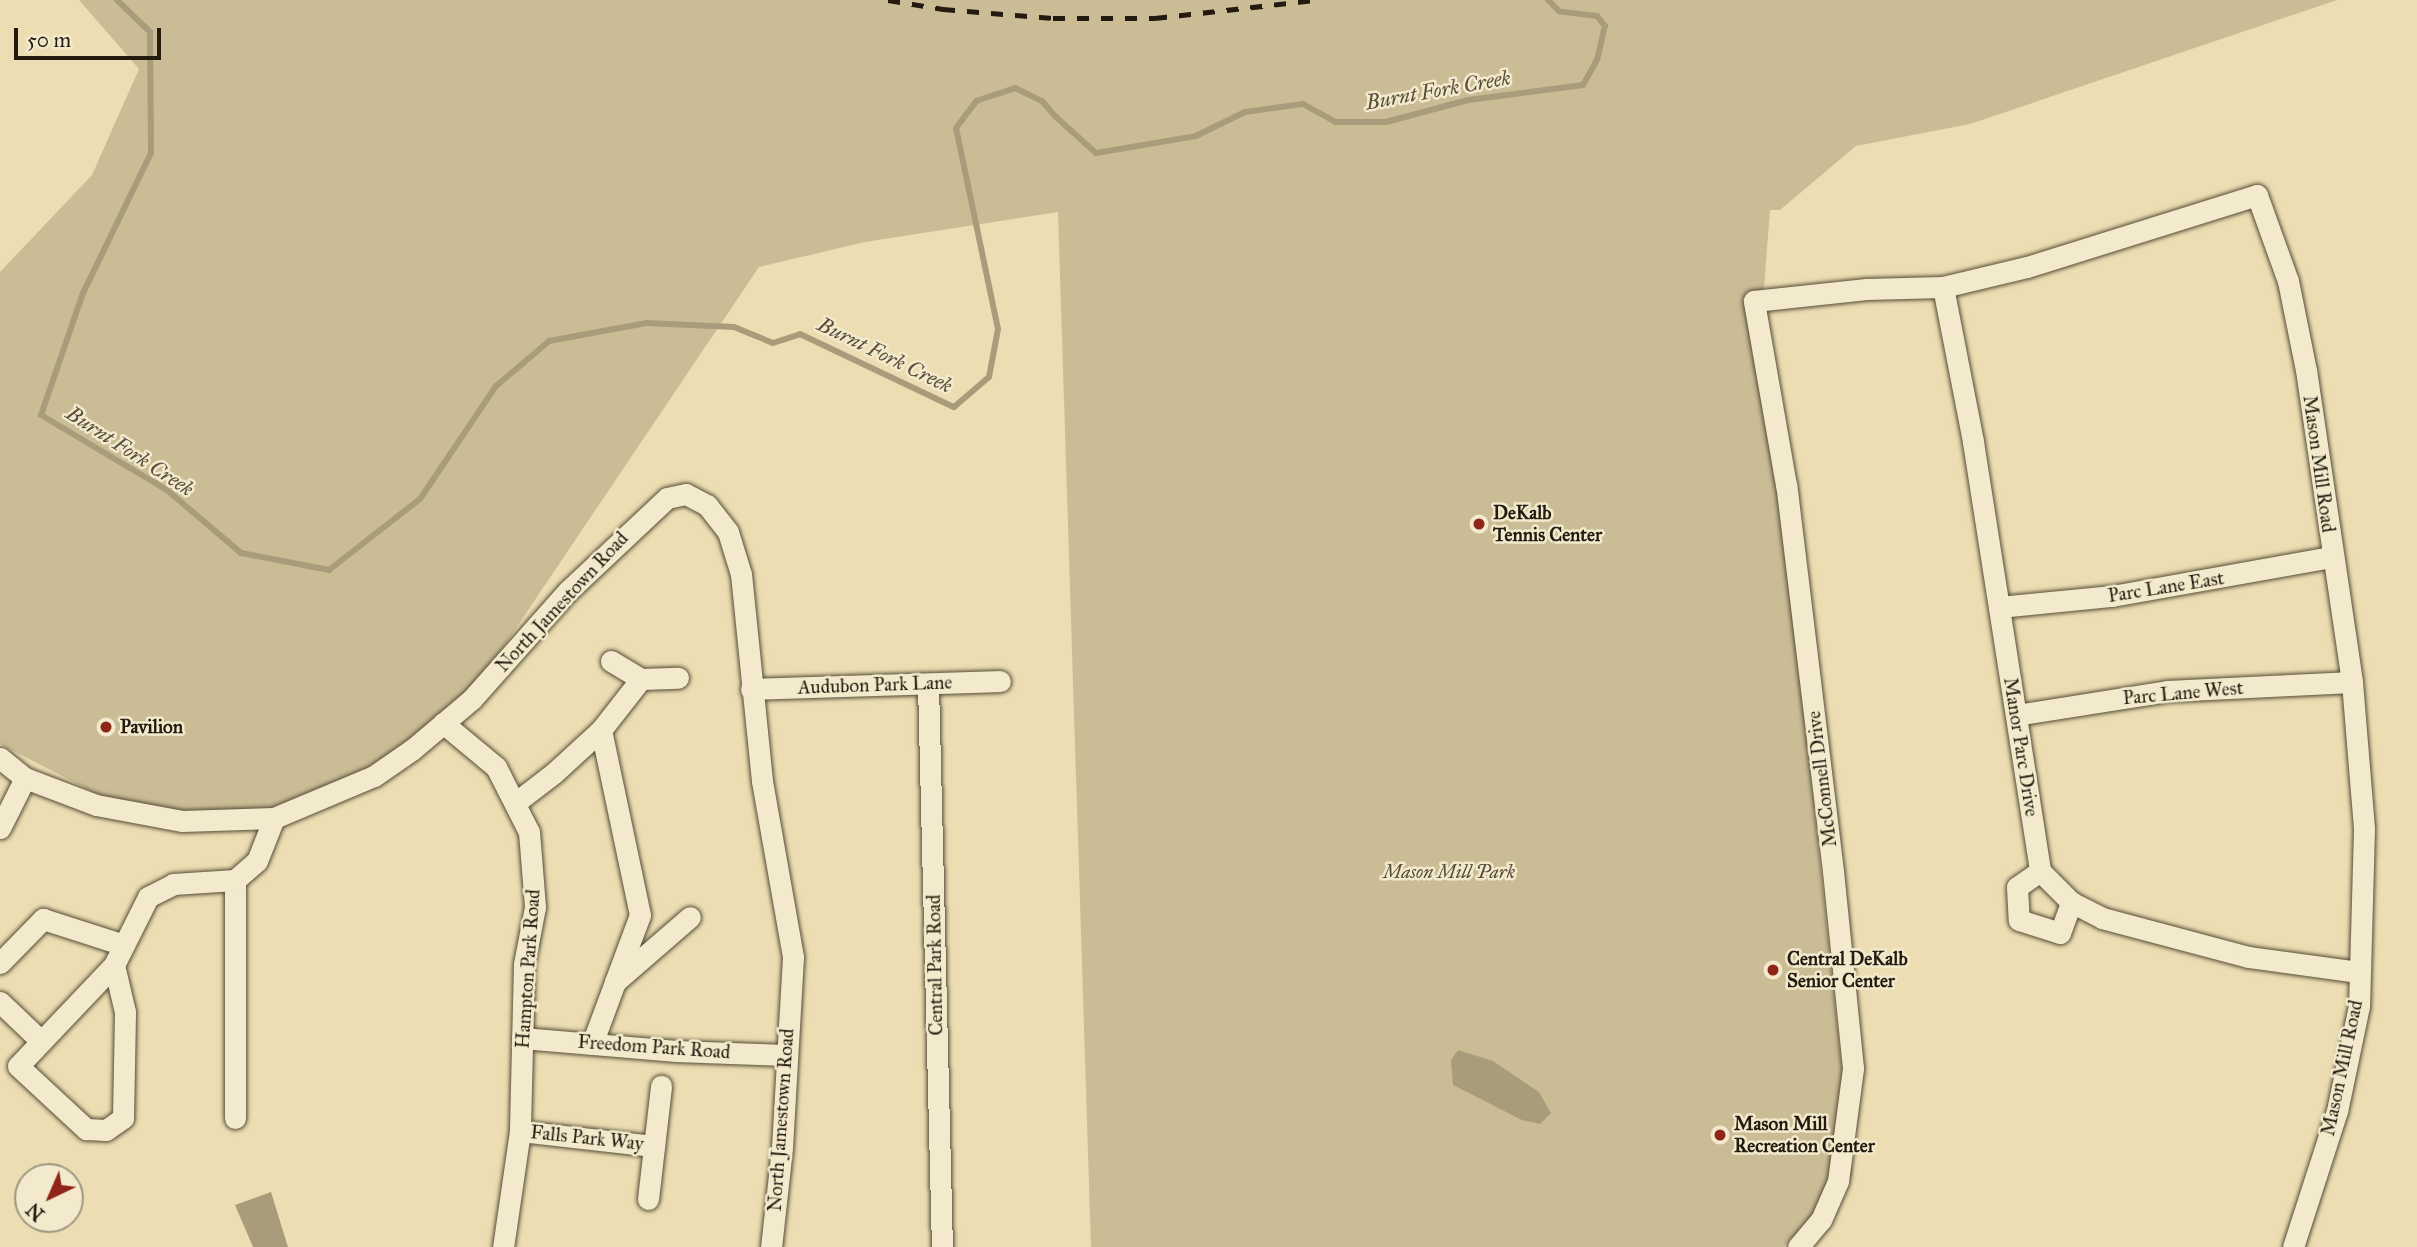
<!DOCTYPE html>
<html>
<head>
<meta charset="utf-8">
<style>
  body { margin:0 }
  #map { position:relative; width:2417px; height:1247px; overflow:hidden; background:#ecdeb2; font-family:"IM FELL Great Primer",serif }
  div>[style] { position:absolute }
  [style*='--x'] { left:calc(var(--x)*1px); top:calc(var(--y)*1px); width:calc(var(--w)*1px); rotate:calc(var(--a)*1deg) }
  .green>* { inset:0; background:#cabd96 }
  .water>* { inset:0; background:#a89c7b }
  .stream>* { height:6px; margin:-3px; padding:0 3px; transform-origin:3px; border-radius:3px; background:#a89c7b }
  .roads { filter:drop-shadow(0 0 2px #564c38) drop-shadow(0 0 2px #564c38) }
  .street>* { height:21px; margin:-10.5px; padding:0 10.5px; transform-origin:10.5px; border-radius:10.5px; background:#f3eacd }
  .rail>* { height:5px; margin-top:-2.5px; transform-origin:0; background:repeating-linear-gradient(90deg,#241b10 0 12px,transparent 0 24px) }
  .dots>* { width:19px; height:19px; translate:-50% -50%; box-sizing:border-box; border:4px solid #f3eacd; border-radius:50% }
  span { translate:-50% -50%; white-space:nowrap; text-align:center; line-height:1.15; -webkit-text-stroke:5px #f3eacd; paint-order:stroke }
  .street-label { font-size:19px; color:#241b10 }
  .poi-label { font-size:19px; color:#241b10; font-weight:700 }
  .left { translate:0 -50%; text-align:left }
  .park-label { font-size:19px; color:#564c38; font-style:italic }
  .water-label { font-size:21px; color:#594f3b; font-style:italic }
  .north { position:absolute; left:14px; top:1163px; width:70px; height:70px; box-sizing:border-box; background:#f3eacd; border:2px solid #a09781; border-radius:50%; rotate:224deg; font-size:19px; font-weight:700; line-height:28px; text-align:center; color:#241b10 }
  .north::after { content:''; display:block; margin:auto; width:24px; height:32px; background:#8f2418; clip-path:polygon(50% 0,100% 100%,50% 72%,0 100%) }
  .scale { position:absolute; left:14px; top:28px; width:147px; height:32px; box-sizing:border-box; border:4px solid #241b10; border-top:0; padding-left:9px; font-size:21px; line-height:24px; white-space:nowrap; color:#241b10; -webkit-text-stroke:5px #f3eacd; paint-order:stroke }
</style>
</head>
<body>
<div id="map">
  <div class="green">
    <div style="clip-path:polygon(79px 0,2337px 0,1970px 124px,1856px 146px,1780px 210px,1770px 210px,1762px 314px,1853px 1175px,1783px 1247px,1091px 1247px,1058px 212px,865px 242px,759px 267px,479px 683px,331px 806px,211px 819px,107px 799px,0 744px,0 272px,92px 175px,139px 69px)"></div>
  </div>
  <div class="water">
    <div style="clip-path:polygon(1458px 1050px,1493px 1061px,1539px 1092px,1551px 1113px,1540px 1124px,1522px 1120px,1453px 1085px,1451px 1060px)"></div>
    <div style="clip-path:polygon(271px 1192px,288px 1247px,253px 1247px,235px 1205px)"></div>
  </div>
  <div class="stream">
    <div style="--x:117;--y:0;--w:46;--a:44.1"></div>
    <div style="--x:150;--y:32;--w:121;--a:89.5"></div>
    <div style="--x:151;--y:153;--w:156;--a:115.9"></div>
    <div style="--x:83;--y:293;--w:129;--a:109"></div>
    <div style="--x:41;--y:415;--w:147;--a:30.8"></div>
    <div style="--x:167;--y:490;--w:97;--a:40.4"></div>
    <div style="--x:241;--y:553;--w:90;--a:10.9"></div>
    <div style="--x:329;--y:570;--w:115;--a:-38"></div>
    <div style="--x:420;--y:499;--w:136;--a:-56.1"></div>
    <div style="--x:496;--y:386;--w:70;--a:-40.3"></div>
    <div style="--x:549;--y:341;--w:99;--a:-10.5"></div>
    <div style="--x:646;--y:323;--w:88;--a:2.6"></div>
    <div style="--x:734;--y:327;--w:42;--a:22.3"></div>
    <div style="--x:773;--y:343;--w:28;--a:-18"></div>
    <div style="--x:800;--y:334;--w:170;--a:25.4"></div>
    <div style="--x:954;--y:407;--w:46;--a:-40.6"></div>
    <div style="--x:989;--y:377;--w:49;--a:-79.4"></div>
    <div style="--x:998;--y:329;--w:205;--a:-101.8"></div>
    <div style="--x:956;--y:128;--w:34;--a:-53"></div>
    <div style="--x:976;--y:101;--w:41;--a:-18.4"></div>
    <div style="--x:1015;--y:88;--w:30;--a:26"></div>
    <div style="--x:1042;--y:101;--w:21;--a:49"></div>
    <div style="--x:1056;--y:117;--w:54;--a:42"></div>
    <div style="--x:1096;--y:153;--w:101;--a:-9.6"></div>
    <div style="--x:1196;--y:136;--w:55;--a:-26.1"></div>
    <div style="--x:1245;--y:112;--w:59;--a:-7.9"></div>
    <div style="--x:1303;--y:104;--w:37;--a:29"></div>
    <div style="--x:1335;--y:122;--w:51;--a:0"></div>
    <div style="--x:1386;--y:122;--w:85;--a:-15"></div>
    <div style="--x:1468;--y:100;--w:116;--a:-7.4"></div>
    <div style="--x:1583;--y:85;--w:29;--a:-61"></div>
    <div style="--x:1597;--y:60;--w:35;--a:-77"></div>
    <div style="--x:1605;--y:26;--w:13;--a:-129"></div>
    <div style="--x:1597;--y:16;--w:38;--a:-173"></div>
    <div style="--x:1559;--y:11;--w:16;--a:-135"></div>
  </div>
  <div class="roads">
    <div class="street">
      <div style="--x:1943;--y:287;--w:158;--a:79"></div>
      <div style="--x:1973;--y:442;--w:434;--a:81.1"></div>
      <div style="--x:2040;--y:871;--w:44;--a:45"></div>
      <div style="--x:2071;--y:902;--w:35;--a:27"></div>
      <div style="--x:2102;--y:918;--w:152;--a:14.9"></div>
      <div style="--x:2249;--y:957;--w:111;--a:7.8"></div>
      <div style="--x:1999;--y:607;--w:114;--a:-5.6"></div>
      <div style="--x:2112;--y:596;--w:223;--a:-10.1"></div>
      <div style="--x:611;--y:661;--w:35;--a:31"></div>
      <div style="--x:641;--y:679;--w:37;--a:-2"></div>
      <div style="--x:928;--y:684;--w:563;--a:88.58"></div>
      <div style="--x:751;--y:689;--w:249;--a:-1.8"></div>
      <div style="--x:2016;--y:715;--w:153;--a:-9"></div>
      <div style="--x:2167;--y:691;--w:185;--a:-2.8"></div>
      <div style="--x:443;--y:723;--w:69;--a:39.7"></div>
      <div style="--x:496;--y:767;--w:73;--a:63.1"></div>
      <div style="--x:529;--y:832;--w:75;--a:85.4"></div>
      <div style="--x:535;--y:907;--w:58;--a:100.9"></div>
      <div style="--x:524;--y:964;--w:167;--a:91.4"></div>
      <div style="--x:520;--y:1131;--w:117;--a:98.3"></div>
      <div style="--x:601;--y:730;--w:189;--a:78.1"></div>
      <div style="--x:640;--y:915;--w:72;--a:110.5"></div>
      <div style="--x:0;--y:758;--w:32;--a:39"></div>
      <div style="--x:25;--y:778;--w:76;--a:20.8"></div>
      <div style="--x:96;--y:805;--w:87;--a:10.5"></div>
      <div style="--x:182;--y:821;--w:92;--a:-1.9"></div>
      <div style="--x:274;--y:818;--w:108;--a:-22.8"></div>
      <div style="--x:374;--y:776;--w:47;--a:-34.7"></div>
      <div style="--x:413;--y:749;--w:77;--a:-40.3"></div>
      <div style="--x:472;--y:699;--w:144;--a:-48.4"></div>
      <div style="--x:568;--y:591;--w:136;--a:-43.2"></div>
      <div style="--x:667;--y:498;--w:19;--a:-12"></div>
      <div style="--x:686;--y:494;--w:24;--a:28"></div>
      <div style="--x:707;--y:505;--w:34;--a:52"></div>
      <div style="--x:728;--y:532;--w:44;--a:72.8"></div>
      <div style="--x:741;--y:574;--w:208;--a:84.2"></div>
      <div style="--x:762;--y:781;--w:179;--a:80"></div>
      <div style="--x:793;--y:957;--w:191;--a:93.3"></div>
      <div style="--x:782;--y:1148;--w:100;--a:96.3"></div>
      <div style="--x:515;--y:803;--w:49;--a:-37.6"></div>
      <div style="--x:554;--y:773;--w:64;--a:-42.5"></div>
      <div style="--x:601;--y:730;--w:65;--a:-51.9"></div>
      <div style="--x:0;--y:828;--w:56;--a:-63.4"></div>
      <div style="--x:2040;--y:871;--w:28;--a:145"></div>
      <div style="--x:2017;--y:887;--w:33;--a:87"></div>
      <div style="--x:2019;--y:920;--w:43;--a:17.6"></div>
      <div style="--x:2060;--y:933;--w:33;--a:-70"></div>
      <div style="--x:235;--y:880;--w:238;--a:90"></div>
      <div style="--x:0;--y:963;--w:62;--a:-45.7"></div>
      <div style="--x:43;--y:919;--w:85;--a:17.8"></div>
      <div style="--x:114;--y:965;--w:139;--a:133.5"></div>
      <div style="--x:18;--y:1066;--w:93;--a:42.8"></div>
      <div style="--x:86;--y:1129;--w:20;--a:3"></div>
      <div style="--x:106;--y:1130;--w:21;--a:-35"></div>
      <div style="--x:123;--y:1118;--w:106;--a:-88.9"></div>
      <div style="--x:125;--y:1012;--w:48;--a:-103.2"></div>
      <div style="--x:114;--y:965;--w:76;--a:-63.4"></div>
      <div style="--x:148;--y:897;--w:28;--a:-27"></div>
      <div style="--x:173;--y:884;--w:62;--a:-3.7"></div>
      <div style="--x:235;--y:880;--w:29;--a:-41"></div>
      <div style="--x:257;--y:861;--w:46;--a:-68.4"></div>
      <div style="--x:0;--y:1002;--w:57;--a:43.6"></div>
      <div style="--x:522;--y:1038;--w:155;--a:4.8"></div>
      <div style="--x:676;--y:1051;--w:110;--a:2.1"></div>
      <div style="--x:592;--y:1044;--w:66;--a:-69.6"></div>
      <div style="--x:615;--y:982;--w:99;--a:-40.9"></div>
      <div style="--x:520;--y:1131;--w:135;--a:6.4"></div>
      <div style="--x:648;--y:1199;--w:114;--a:-83.4"></div>
      <div style="--x:1798;--y:1247;--w:35;--a:-50"></div>
      <div style="--x:1821;--y:1220;--w:43;--a:-66.4"></div>
      <div style="--x:1838;--y:1181;--w:114;--a:-82.4"></div>
      <div style="--x:1853;--y:1068;--w:198;--a:-95.8"></div>
      <div style="--x:1833;--y:871;--w:389;--a:-96.9"></div>
      <div style="--x:1786;--y:485;--w:187;--a:-99.9"></div>
      <div style="--x:1754;--y:301;--w:113;--a:-6.1"></div>
      <div style="--x:1866;--y:289;--w:77;--a:-1.5"></div>
      <div style="--x:1943;--y:287;--w:86;--a:-13.4"></div>
      <div style="--x:2027;--y:267;--w:241;--a:-17.4"></div>
      <div style="--x:2257;--y:195;--w:91;--a:70.2"></div>
      <div style="--x:2288;--y:281;--w:91;--a:78.6"></div>
      <div style="--x:2306;--y:370;--w:315;--a:81.6"></div>
      <div style="--x:2352;--y:682;--w:147;--a:85.3"></div>
      <div style="--x:2364;--y:829;--w:177;--a:91.6"></div>
      <div style="--x:2359;--y:1006;--w:107;--a:101.8"></div>
      <div style="--x:2337;--y:1111;--w:143;--a:107.9"></div>
    </div>
  </div>
  <div class="rail">
    <div style="--x:888;--y:0;--w:56;--a:9.3"></div>
    <div style="--x:943;--y:9;--w:110;--a:4.7"></div>
    <div style="--x:1053;--y:18;--w:102;--a:0"></div>
    <div style="--x:1155;--y:18;--w:161;--a:-6.4"></div>
  </div>
  <div class="dots">
    <div style="left:1479px;top:524px;background:#8f2418"></div>
    <div style="left:106px;top:727px;background:#8f2418"></div>
    <div style="left:1773px;top:970px;background:#8f2418"></div>
    <div style="left:1720px;top:1135px;background:#8f2418"></div>
  </div>
  <div class="street-label">
    <span style="left:2319px;top:464px;rotate:82deg">Mason Mill Road</span>
    <span style="left:2166px;top:587px;rotate:-9deg">Parc Lane East</span>
    <span style="left:562px;top:602px;rotate:-47deg">North Jamestown Road</span>
    <span style="left:875px;top:685px;rotate:-2deg">Audubon Park Lane</span>
    <span style="left:2183px;top:693px;rotate:-5deg">Parc Lane West</span>
    <span style="left:2021px;top:747px;rotate:81deg">Manor Parc Drive</span>
    <span style="left:1822px;top:779px;rotate:-97deg">McConnell Drive</span>
    <span style="left:935px;top:965px;rotate:-91deg">Central Park Road</span>
    <span style="left:528px;top:969px;rotate:-86deg">Hampton Park Road</span>
    <span style="left:654px;top:1047px;rotate:4deg">Freedom Park Road</span>
    <span style="left:2342px;top:1068px;rotate:-78deg">Mason Mill Road</span>
    <span style="left:781px;top:1120px;rotate:-86deg">North Jamestown Road</span>
    <span style="left:587px;top:1138px;rotate:6deg">Falls Park Way</span>
  </div>
  <div class="poi-label">
    <span class="left" style="left:1493px;top:524px">DeKalb<br>Tennis Center</span>
    <span class="left" style="left:120px;top:727px">Pavilion</span>
    <span class="left" style="left:1787px;top:970px">Central DeKalb<br>Senior Center</span>
    <span class="left" style="left:1734px;top:1135px">Mason Mill<br>Recreation Center</span>
  </div>
  <div class="park-label">
    <span style="left:1449px;top:872px">Mason Mill Park</span>
  </div>
  <div class="water-label">
    <span style="left:1438px;top:90px;rotate:-10deg">Burnt Fork Creek</span>
    <span style="left:885px;top:355px;rotate:26deg">Burnt Fork Creek</span>
    <span style="left:130px;top:451px;rotate:33deg">Burnt Fork Creek</span>
  </div>
  <div class="north">N</div>
  <div class="scale">50 m</div>
</div>
</body>
</html>
